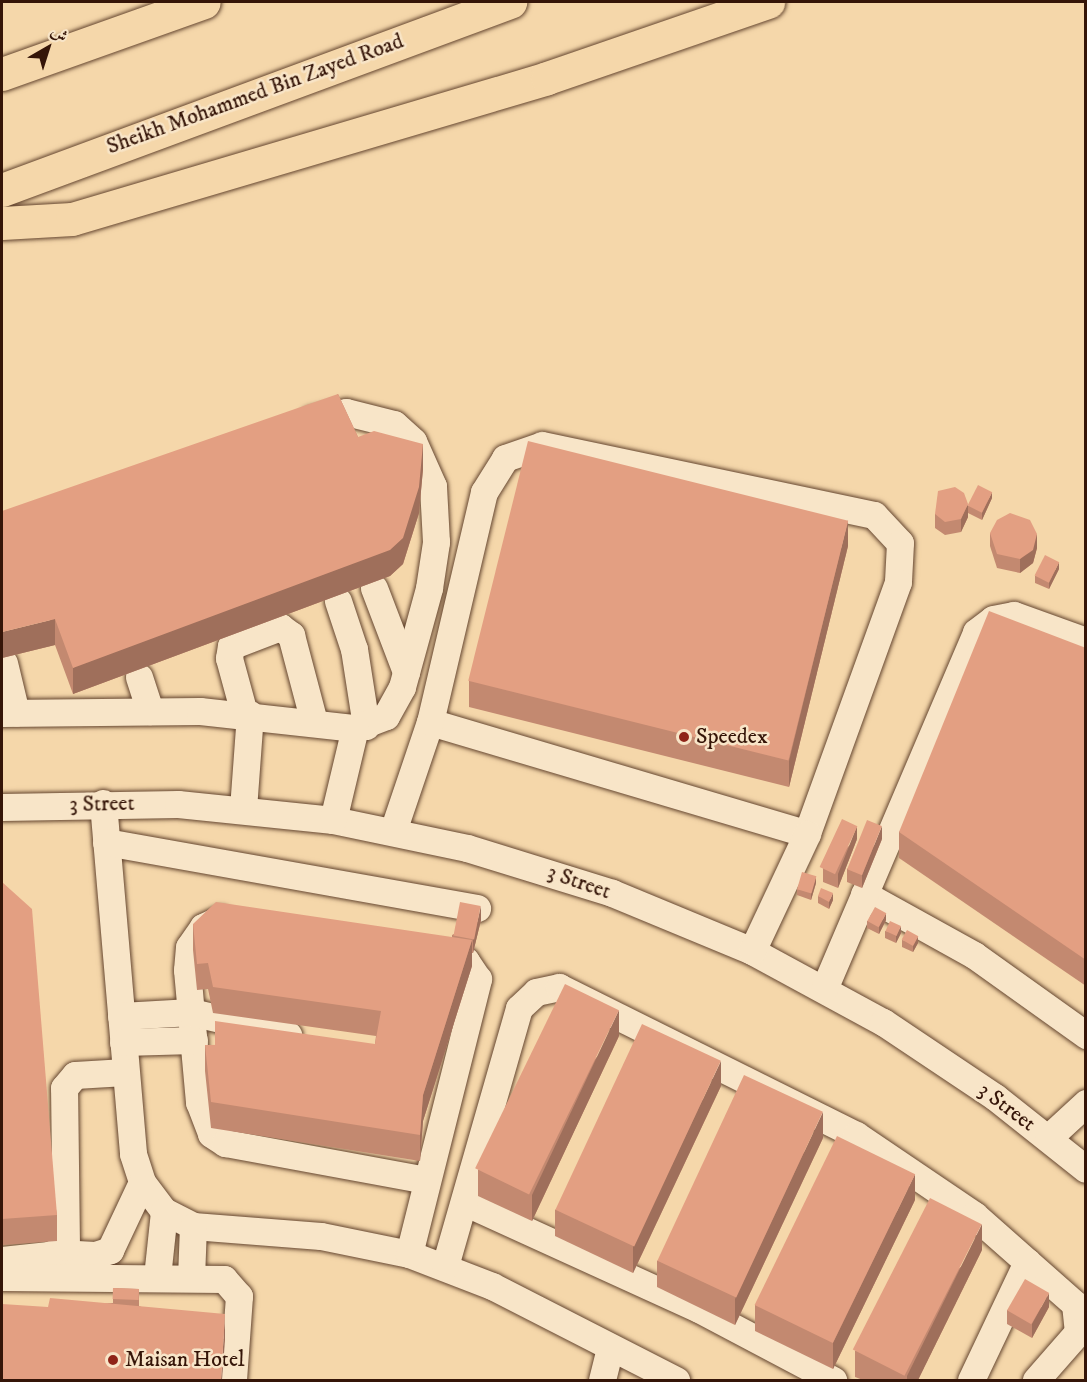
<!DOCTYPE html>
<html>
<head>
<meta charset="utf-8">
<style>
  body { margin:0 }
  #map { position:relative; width:1087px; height:1382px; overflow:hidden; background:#f5d7aa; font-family:"IM FELL DW Pica",Amiri,serif }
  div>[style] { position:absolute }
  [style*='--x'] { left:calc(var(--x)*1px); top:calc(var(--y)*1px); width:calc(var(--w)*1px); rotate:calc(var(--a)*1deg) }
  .roads { filter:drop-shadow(0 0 2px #654630) drop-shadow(0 0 2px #654630) }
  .minor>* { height:27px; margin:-13.5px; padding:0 13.5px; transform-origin:13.5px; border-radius:13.5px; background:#f8e5c8 }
  .highway>* { height:33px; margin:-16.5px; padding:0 16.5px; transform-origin:16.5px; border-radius:16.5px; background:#f5d7aa }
  .wall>* { inset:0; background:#c38970 }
  .shaded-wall>* { inset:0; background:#9f6f5b }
  .building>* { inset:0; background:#e39f82; transform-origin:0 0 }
  .dots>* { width:16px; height:16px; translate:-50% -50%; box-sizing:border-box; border:3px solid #f8e5c8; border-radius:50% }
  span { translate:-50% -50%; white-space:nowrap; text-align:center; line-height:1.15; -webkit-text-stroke:5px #f8e5c8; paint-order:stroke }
  .street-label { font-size:22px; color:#351508 }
  .poi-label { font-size:22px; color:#351508 }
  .left { translate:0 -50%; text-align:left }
  .frame { position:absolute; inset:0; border:3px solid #351508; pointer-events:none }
  .north { position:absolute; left:18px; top:18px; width:60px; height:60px; -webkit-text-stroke:4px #f8e5c8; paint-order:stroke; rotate:39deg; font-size:16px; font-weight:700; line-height:24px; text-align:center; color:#351508 }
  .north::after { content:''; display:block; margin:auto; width:21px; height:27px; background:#351508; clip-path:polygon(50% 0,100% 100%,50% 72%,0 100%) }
</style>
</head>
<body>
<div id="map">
  <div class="roads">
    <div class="minor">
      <div style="--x:374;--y:588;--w:90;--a:69.1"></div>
      <div style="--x:338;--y:601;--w:51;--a:71.6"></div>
      <div style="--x:354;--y:649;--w:78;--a:81.1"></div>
      <div style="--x:4;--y:663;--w:51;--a:76.5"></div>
      <div style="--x:139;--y:677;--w:36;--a:72"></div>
      <div style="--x:2;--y:713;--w:198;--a:-0.6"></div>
      <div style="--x:200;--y:711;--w:156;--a:6.3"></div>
      <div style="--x:355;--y:728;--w:33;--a:-21"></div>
      <div style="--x:386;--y:716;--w:33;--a:-61"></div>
      <div style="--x:402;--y:687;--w:103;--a:-74.7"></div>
      <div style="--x:429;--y:588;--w:47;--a:-81.3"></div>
      <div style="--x:436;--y:542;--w:56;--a:-93.1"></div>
      <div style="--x:433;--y:486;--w:49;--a:-114"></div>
      <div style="--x:413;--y:441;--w:25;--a:-138"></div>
      <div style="--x:394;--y:424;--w:49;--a:-166"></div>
      <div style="--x:346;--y:412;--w:35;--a:167"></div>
      <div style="--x:244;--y:713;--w:57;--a:-105.3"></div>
      <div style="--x:229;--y:658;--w:12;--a:-81"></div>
      <div style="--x:231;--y:646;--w:53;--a:-21.2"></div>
      <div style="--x:280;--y:627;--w:14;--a:36"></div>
      <div style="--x:291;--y:635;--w:90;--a:75.2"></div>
      <div style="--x:430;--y:722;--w:393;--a:16.5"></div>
      <div style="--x:103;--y:803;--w:352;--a:85.1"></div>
      <div style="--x:133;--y:1154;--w:29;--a:72"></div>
      <div style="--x:142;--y:1182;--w:36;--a:53"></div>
      <div style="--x:164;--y:1211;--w:33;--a:27"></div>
      <div style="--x:193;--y:1226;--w:128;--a:4.5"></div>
      <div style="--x:321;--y:1236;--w:90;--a:11.6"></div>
      <div style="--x:409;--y:1254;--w:89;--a:21.1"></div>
      <div style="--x:492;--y:1286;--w:207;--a:27.1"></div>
      <div style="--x:2;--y:807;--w:176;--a:-1"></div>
      <div style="--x:178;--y:804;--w:156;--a:5.9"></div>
      <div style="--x:333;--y:820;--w:137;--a:11.8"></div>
      <div style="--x:467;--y:848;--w:152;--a:17.2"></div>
      <div style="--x:612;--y:893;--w:152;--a:22.5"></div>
      <div style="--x:752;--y:951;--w:149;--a:28.5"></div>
      <div style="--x:883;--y:1022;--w:135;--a:33.8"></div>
      <div style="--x:995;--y:1097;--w:116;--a:38.4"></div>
      <div style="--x:243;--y:809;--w:95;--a:-85.8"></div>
      <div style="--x:333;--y:820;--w:95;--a:-76.6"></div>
      <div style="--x:393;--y:831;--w:115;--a:-71.3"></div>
      <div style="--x:430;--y:722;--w:236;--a:-76.8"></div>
      <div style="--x:484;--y:492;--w:40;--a:-58"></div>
      <div style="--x:505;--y:458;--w:39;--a:-19"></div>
      <div style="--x:542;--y:445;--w:339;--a:11.9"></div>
      <div style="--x:874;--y:515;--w:38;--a:47"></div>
      <div style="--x:900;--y:543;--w:39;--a:93"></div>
      <div style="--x:898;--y:582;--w:268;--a:109.9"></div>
      <div style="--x:807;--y:834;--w:129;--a:115.2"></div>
      <div style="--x:106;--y:842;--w:377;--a:10.1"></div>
      <div style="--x:864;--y:894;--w:126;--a:29"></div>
      <div style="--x:974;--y:955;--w:138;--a:35.5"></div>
      <div style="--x:220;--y:919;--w:19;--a:155"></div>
      <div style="--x:203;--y:927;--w:24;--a:125"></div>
      <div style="--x:189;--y:947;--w:23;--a:95"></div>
      <div style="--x:187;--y:970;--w:133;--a:84.8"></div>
      <div style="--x:199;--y:1102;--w:34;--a:69"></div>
      <div style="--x:211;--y:1134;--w:17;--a:33"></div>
      <div style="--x:225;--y:1143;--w:205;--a:10.4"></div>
      <div style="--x:824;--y:989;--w:388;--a:-66.9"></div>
      <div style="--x:976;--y:632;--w:21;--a:-37"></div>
      <div style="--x:993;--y:619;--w:21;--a:-11"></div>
      <div style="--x:1014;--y:615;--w:77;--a:19.9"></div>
      <div style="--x:121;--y:1016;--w:70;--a:-3.3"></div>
      <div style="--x:191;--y:1012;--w:100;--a:13.3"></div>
      <div style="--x:123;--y:1042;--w:71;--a:-1.6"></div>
      <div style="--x:1048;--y:1138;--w:52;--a:-42.6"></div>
      <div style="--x:464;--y:1202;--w:258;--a:24.5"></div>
      <div style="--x:699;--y:1309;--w:152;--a:27.9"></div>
      <div style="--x:58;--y:1253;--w:37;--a:3"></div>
      <div style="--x:95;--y:1255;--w:16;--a:-18"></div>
      <div style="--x:110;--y:1250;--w:75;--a:-64.8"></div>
      <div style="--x:409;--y:1254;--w:284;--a:-75.9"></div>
      <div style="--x:478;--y:979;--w:22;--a:-124"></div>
      <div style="--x:466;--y:961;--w:29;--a:-168"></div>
      <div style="--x:2;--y:1260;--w:47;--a:-6.1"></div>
      <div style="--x:49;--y:1255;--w:19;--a:-25"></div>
      <div style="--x:66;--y:1247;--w:159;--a:-90.7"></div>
      <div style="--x:64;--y:1088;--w:17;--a:-50"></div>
      <div style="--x:75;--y:1075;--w:50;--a:-3.4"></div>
      <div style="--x:445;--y:1266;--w:268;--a:-74"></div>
      <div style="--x:519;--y:1008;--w:23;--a:-43"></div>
      <div style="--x:536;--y:992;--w:24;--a:-12"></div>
      <div style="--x:559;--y:987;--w:332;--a:26.5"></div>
      <div style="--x:856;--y:1135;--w:143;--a:34.1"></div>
      <div style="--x:974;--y:1215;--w:135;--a:41.4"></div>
      <div style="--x:1075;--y:1304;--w:28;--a:84"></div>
      <div style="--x:1078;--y:1332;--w:64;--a:131.2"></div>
      <div style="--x:2;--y:1277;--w:222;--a:0.5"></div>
      <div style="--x:224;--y:1279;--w:23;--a:49"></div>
      <div style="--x:239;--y:1296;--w:84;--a:94.1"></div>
      <div style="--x:157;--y:1277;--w:66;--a:-83.9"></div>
      <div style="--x:191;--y:1278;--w:52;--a:-87.8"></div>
      <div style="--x:602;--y:1380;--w:34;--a:-76"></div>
      <div style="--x:971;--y:1380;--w:131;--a:-64.6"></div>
    </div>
    <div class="highway">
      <div style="--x:2;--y:74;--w:214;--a:-19.6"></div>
      <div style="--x:2;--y:190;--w:542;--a:-20.31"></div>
      <div style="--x:2;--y:223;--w:70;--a:-3.3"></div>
      <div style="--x:72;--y:219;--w:495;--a:-16.5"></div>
      <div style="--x:547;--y:78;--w:234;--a:-19"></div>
    </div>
  </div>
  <div class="wall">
    <div style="clip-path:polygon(338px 394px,358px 437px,423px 469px,419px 513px,403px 564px,390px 576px,73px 694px,55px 645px,2px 658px)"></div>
    <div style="clip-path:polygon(992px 498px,982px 520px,968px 513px,968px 517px,961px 532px,945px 535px,935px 528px,935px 514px,968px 506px)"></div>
    <div style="clip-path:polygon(990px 533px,1037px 548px,1033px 563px,1020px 573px,997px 568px,990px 546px)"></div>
    <div style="clip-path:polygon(848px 546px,789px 787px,469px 707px,469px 681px)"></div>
    <div style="clip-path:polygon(1059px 569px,1049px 589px,1035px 583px,1035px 576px)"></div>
    <div style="clip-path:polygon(1086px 648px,1086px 986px,899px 858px,899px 832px)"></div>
    <div style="clip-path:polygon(857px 839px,838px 888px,823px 882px,823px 868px)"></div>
    <div style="clip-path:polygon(882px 839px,862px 888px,847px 882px,847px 869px)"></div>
    <div style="clip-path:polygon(2px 882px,57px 1215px,57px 1241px,2px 1245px)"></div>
    <div style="clip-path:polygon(816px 883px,811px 900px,797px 895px,797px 889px)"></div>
    <div style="clip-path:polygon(818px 896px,833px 900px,829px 909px,818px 903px)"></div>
    <div style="clip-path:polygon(481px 920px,473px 953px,472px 953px,472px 966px,423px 1121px,420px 1161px,211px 1128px,205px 1071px,205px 1045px,375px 1044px,376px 1036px,213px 1013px,208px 989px,197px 990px,193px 950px,193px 924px,452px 938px,452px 935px)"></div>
    <div style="clip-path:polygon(886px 920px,879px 934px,867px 928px,867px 921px)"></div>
    <div style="clip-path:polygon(885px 931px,901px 933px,896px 943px,885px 938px)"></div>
    <div style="clip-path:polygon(902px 940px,918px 943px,913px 952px,902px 947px)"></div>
    <div style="clip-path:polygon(619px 1036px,532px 1221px,478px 1196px,478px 1170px)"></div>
    <div style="clip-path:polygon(721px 1086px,633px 1273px,555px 1236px,555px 1210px)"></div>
    <div style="clip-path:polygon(823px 1138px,735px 1325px,657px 1287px,657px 1261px)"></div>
    <div style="clip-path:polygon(915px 1200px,833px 1369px,755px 1331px,755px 1305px)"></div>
    <div style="clip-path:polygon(982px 1250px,918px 1380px,863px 1380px,855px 1377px,855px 1351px)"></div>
    <div style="clip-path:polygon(113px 1288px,139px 1289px,139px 1306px,225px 1340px,48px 1307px,113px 1303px)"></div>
    <div style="clip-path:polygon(1049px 1307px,1032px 1338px,1007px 1324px,1007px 1310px)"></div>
  </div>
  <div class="shaded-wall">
    <div style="clip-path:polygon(423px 444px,423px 469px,419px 513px,403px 564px,390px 576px,73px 694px,73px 668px)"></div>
    <div style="clip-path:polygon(992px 492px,992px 498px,982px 520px,982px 513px)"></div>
    <div style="clip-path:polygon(968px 504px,968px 517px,961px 532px,961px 519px)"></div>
    <div style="clip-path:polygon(848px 520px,848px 546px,789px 787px,789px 761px)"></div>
    <div style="clip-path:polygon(1037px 534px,1037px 548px,1033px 563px,1020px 573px,1020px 559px)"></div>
    <div style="clip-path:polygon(1059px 562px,1059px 569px,1049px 589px,1049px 583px)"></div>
    <div style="clip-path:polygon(55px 619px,55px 645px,2px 658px,2px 632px)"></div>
    <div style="clip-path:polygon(857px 826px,857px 839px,838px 888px,838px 874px)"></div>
    <div style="clip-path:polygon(882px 826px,882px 839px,862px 888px,862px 875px)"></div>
    <div style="clip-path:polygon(816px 876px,816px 883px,811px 900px,811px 893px)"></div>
    <div style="clip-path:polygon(833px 893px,833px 900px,829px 909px,829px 902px)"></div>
    <div style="clip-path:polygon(481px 906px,481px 920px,473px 953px,473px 940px)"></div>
    <div style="clip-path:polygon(886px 913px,886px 920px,879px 934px,879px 927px)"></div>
    <div style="clip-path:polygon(901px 926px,901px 933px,896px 943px,896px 936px)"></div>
    <div style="clip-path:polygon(918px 936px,918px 943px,913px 952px,913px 945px)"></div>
    <div style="clip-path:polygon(472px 940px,472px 966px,423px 1121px,420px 1161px,420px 1135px,423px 1095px)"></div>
    <div style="clip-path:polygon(619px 1010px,619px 1036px,532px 1221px,532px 1195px)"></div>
    <div style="clip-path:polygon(721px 1061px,721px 1086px,633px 1273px,633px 1247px)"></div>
    <div style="clip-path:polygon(823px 1112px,823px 1138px,735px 1325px,735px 1299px)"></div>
    <div style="clip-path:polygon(915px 1174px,915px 1200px,833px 1369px,833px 1343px)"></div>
    <div style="clip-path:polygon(982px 1224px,982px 1250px,918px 1380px,907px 1380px,907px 1376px)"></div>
    <div style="clip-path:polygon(1049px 1293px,1049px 1307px,1032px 1338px,1032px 1324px)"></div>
    <div style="clip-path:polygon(225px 1314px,225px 1340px,222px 1380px,221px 1380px)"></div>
  </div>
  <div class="building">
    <div style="clip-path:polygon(338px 394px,358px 437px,374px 431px,423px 444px,419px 487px,403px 538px,390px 550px,73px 668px,55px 619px,2px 632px,2px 511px)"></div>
    <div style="left:528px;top:441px;width:330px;height:247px;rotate:14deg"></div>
    <div style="left:978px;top:485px;width:16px;height:23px;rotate:27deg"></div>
    <div style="clip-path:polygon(955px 487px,964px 493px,968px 504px,961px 519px,945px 522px,935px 514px,938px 491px)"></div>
    <div style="clip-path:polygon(1010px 513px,1030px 520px,1037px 534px,1033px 550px,1020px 559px,997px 554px,990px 533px,997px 520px)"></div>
    <div style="left:1045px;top:555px;width:16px;height:23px;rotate:27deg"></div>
    <div style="clip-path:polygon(989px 611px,1086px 648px,1086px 960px,899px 832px)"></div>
    <div style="left:842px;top:819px;width:17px;height:53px;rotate:25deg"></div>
    <div style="left:867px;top:820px;width:16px;height:53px;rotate:22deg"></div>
    <div style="left:802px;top:872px;width:15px;height:18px;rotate:16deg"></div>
    <div style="clip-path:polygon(2px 882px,32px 909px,57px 1215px,2px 1219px)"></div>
    <div style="clip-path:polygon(821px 888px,833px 893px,829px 902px,818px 896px)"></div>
    <div style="clip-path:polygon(216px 902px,472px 940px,423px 1095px,420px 1135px,211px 1102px,205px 1045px,215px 1045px,215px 1021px,375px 1044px,381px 1011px,213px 987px,208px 963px,197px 964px,193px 924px)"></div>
    <div style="left:460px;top:902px;width:21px;height:34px;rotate:11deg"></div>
    <div style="left:875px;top:907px;width:13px;height:16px;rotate:29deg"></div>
    <div style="left:890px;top:921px;width:12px;height:11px;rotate:24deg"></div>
    <div style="left:907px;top:930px;width:13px;height:11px;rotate:29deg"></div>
    <div style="left:565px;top:984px;width:60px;height:205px;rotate:26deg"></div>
    <div style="left:642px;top:1024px;width:87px;height:205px;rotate:25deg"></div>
    <div style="left:744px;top:1075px;width:87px;height:205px;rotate:25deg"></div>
    <div style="left:837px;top:1136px;width:87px;height:188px;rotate:26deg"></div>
    <div style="left:930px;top:1198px;width:58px;height:170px;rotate:27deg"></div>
    <div style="left:1025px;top:1279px;width:28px;height:36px;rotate:30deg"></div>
    <div style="left:113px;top:1288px;width:26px;height:11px;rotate:2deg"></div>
    <div style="clip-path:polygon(50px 1298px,225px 1314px,221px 1380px,2px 1380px,2px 1304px,48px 1307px)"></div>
  </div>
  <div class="dots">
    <div style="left:684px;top:737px;background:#8f2418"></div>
    <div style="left:113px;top:1360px;background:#8f2418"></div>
  </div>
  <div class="street-label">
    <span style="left:255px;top:94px;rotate:-20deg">Sheikh Mohammed Bin Zayed Road</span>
    <span style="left:102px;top:804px;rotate:-1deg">3 Street</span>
    <span style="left:579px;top:882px;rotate:19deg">3 Street</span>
    <span style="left:1007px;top:1107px;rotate:37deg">3 Street</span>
  </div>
  <div class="poi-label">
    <span class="left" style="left:696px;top:737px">Speedex</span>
    <span class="left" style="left:125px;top:1360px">Maisan Hotel</span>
  </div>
  <div class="frame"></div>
  <div class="north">ش</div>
</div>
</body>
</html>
